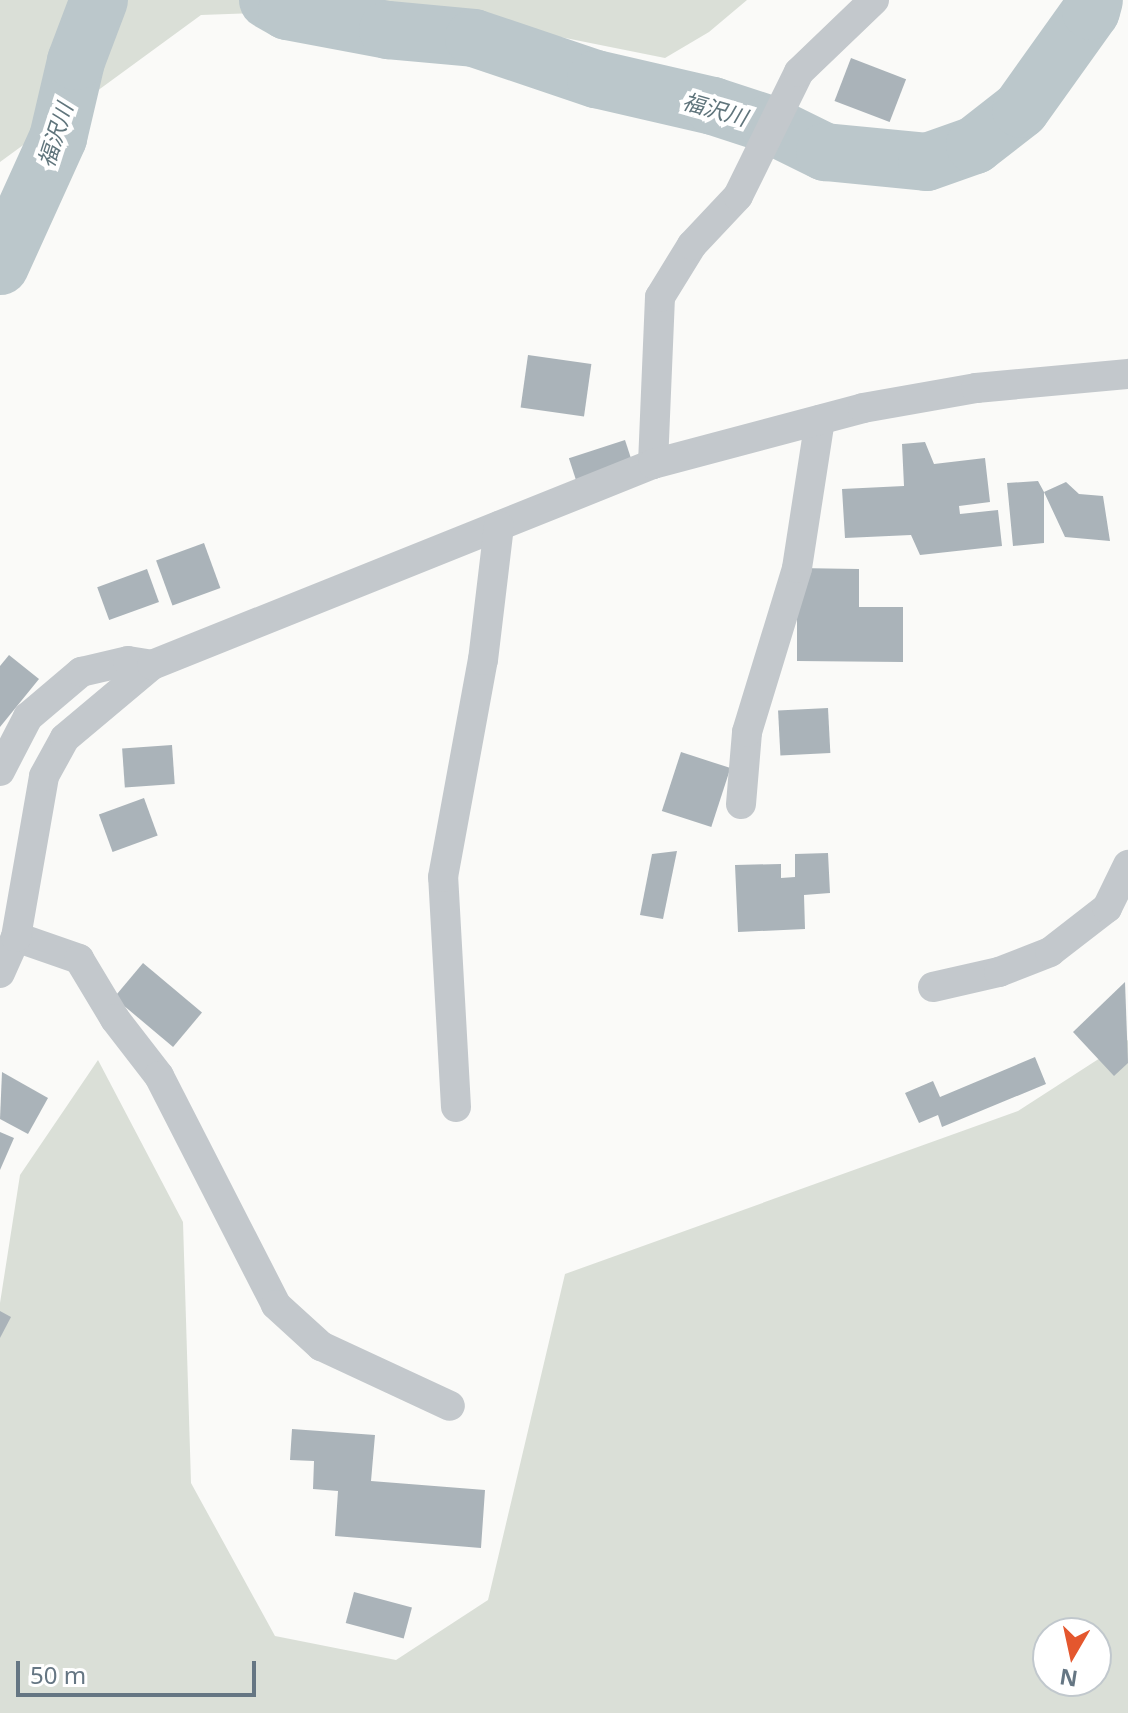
<!DOCTYPE html>
<html>
<head>
<meta charset="utf-8">
<style>
  body { margin:0 }
  #map { position:relative; width:1128px; height:1713px; overflow:hidden; background:#fafaf8; font-family:"Noto Sans","Noto Sans JP",sans-serif }
  div>[style] { position:absolute }
  [style*='--x'] { left:calc(var(--x)*1px); top:calc(var(--y)*1px); width:calc(var(--w)*1px); rotate:calc(var(--a)*1deg) }
  .green>* { inset:0; background:#dadfd7 }
  .river>* { height:58px; margin:-29px; padding:0 29px; transform-origin:29px; border-radius:29px; background:#bbc7cb }
  .building>* { inset:0; background:#aab3b9; transform-origin:0 0 }
  .street>* { height:30px; margin:-15px; padding:0 15px; transform-origin:15px; border-radius:15px; background:#c3c8cc }
  span { translate:-50% -50%; white-space:nowrap; text-align:center; line-height:1.15; -webkit-text-stroke:8px #fff; paint-order:stroke }
  .water-label { font-size:22px; color:#60757c; font-style:italic }
  .north { position:absolute; left:1032px; top:1617px; width:80px; height:80px; box-sizing:border-box; background:#fff; border:2px solid #c1c8cd; border-radius:50%; rotate:189deg; font-size:22px; font-weight:700; line-height:32px; text-align:center; color:#657683 }
  .north::after { content:''; display:block; margin:auto; width:28px; height:36px; background:#e4572e; clip-path:polygon(50% 0,100% 100%,50% 72%,0 100%) }
  .scale { position:absolute; left:16px; top:1661px; width:240px; height:36px; box-sizing:border-box; border:4px solid #657683; border-top:0; padding-left:10px; font-size:24px; line-height:28px; white-space:nowrap; color:#657683; -webkit-text-stroke:6px #fff; paint-order:stroke }
</style>
</head>
<body>
<div id="map">
  <div class="green">
    <div style="clip-path:polygon(0 0,747px 0,709px 32px,665px 58px,410px 7px,201px 15px,0 162px)"></div>
    <div style="clip-path:polygon(evenodd,1128px 1040px,1128px 1713px,0 1713px,0 1303px,20px 1175px,98px 1060px,183px 1222px,191px 1483px,275px 1636px,396px 1660px,488px 1600px,565px 1274px,1018px 1111px,1128px 1040px,1048px 1633px,1096px 1633px,1096px 1681px,1048px 1681px,1048px 1633px)"></div>
  </div>
  <div class="river">
    <div style="--x:268;--y:0;--w:22;--a:30"></div>
    <div style="--x:287;--y:11;--w:103;--a:10.7"></div>
    <div style="--x:388;--y:30;--w:86;--a:5.3"></div>
    <div style="--x:474;--y:38;--w:129;--a:18.6"></div>
    <div style="--x:596;--y:79;--w:120;--a:13"></div>
    <div style="--x:713;--y:106;--w:58;--a:18.1"></div>
    <div style="--x:768;--y:124;--w:64;--a:26.2"></div>
    <div style="--x:825;--y:152;--w:102;--a:5.6"></div>
    <div style="--x:927;--y:162;--w:51;--a:-19.5"></div>
    <div style="--x:975;--y:145;--w:58;--a:-38"></div>
    <div style="--x:1021;--y:109;--w:120;--a:-54.5"></div>
    <div style="--x:1091;--y:11;--w:11;--a:-75"></div>
    <div style="--x:0;--y:266;--w:141;--a:-65.6"></div>
    <div style="--x:58;--y:138;--w:79;--a:-76.8"></div>
    <div style="--x:76;--y:61;--w:65;--a:-69.3"></div>
  </div>
  <div class="building">
    <div style="left:851px;top:58px;width:59px;height:46px;rotate:21deg"></div>
    <div style="left:528px;top:355px;width:64px;height:53px;rotate:8deg"></div>
    <div style="left:625px;top:440px;width:23px;height:59px;rotate:72deg"></div>
    <div style="clip-path:polygon(925px 442px,934px 464px,985px 458px,990px 502px,959px 506px,960px 514px,998px 510px,1002px 546px,920px 555px,911px 535px,845px 538px,842px 489px,904px 486px,902px 444px)"></div>
    <div style="clip-path:polygon(1038px 481px,1044px 492px,1066px 482px,1079px 494px,1103px 496px,1110px 541px,1065px 537px,1044px 492px,1044px 543px,1013px 546px,1007px 483px)"></div>
    <div style="left:204px;top:543px;width:48px;height:51px;rotate:70deg"></div>
    <div style="clip-path:polygon(797px 568px,859px 569px,859px 607px,903px 607px,903px 662px,797px 661px)"></div>
    <div style="left:147px;top:569px;width:35px;height:53px;rotate:70deg"></div>
    <div style="clip-path:polygon(9px 655px,39px 679px,0 727px,0 666px)"></div>
    <div style="left:828px;top:708px;width:45px;height:50px;rotate:87deg"></div>
    <div style="left:172px;top:745px;width:39px;height:50px;rotate:86deg"></div>
    <div style="left:681px;top:752px;width:52px;height:62px;rotate:18deg"></div>
    <div style="left:144px;top:798px;width:40px;height:48px;rotate:70deg"></div>
    <div style="clip-path:polygon(677px 851px,663px 919px,640px 915px,652px 854px)"></div>
    <div style="clip-path:polygon(828px 853px,830px 893px,804px 895px,805px 929px,738px 932px,735px 865px,781px 864px,781px 878px,795px 877px,795px 854px)"></div>
    <div style="left:143px;top:963px;width:77px;height:45px;rotate:40deg"></div>
    <div style="clip-path:polygon(1125px 982px,1128px 1063px,1114px 1076px,1073px 1032px)"></div>
    <div style="clip-path:polygon(1035px 1057px,1046px 1084px,942px 1127px,938px 1115px,919px 1123px,905px 1093px,933px 1081px,940px 1097px)"></div>
    <div style="clip-path:polygon(2px 1072px,48px 1098px,28px 1134px,0 1119px)"></div>
    <div style="clip-path:polygon(0 1132px,14px 1138px,0 1170px)"></div>
    <div style="clip-path:polygon(0 1311px,11px 1317px,0 1338px)"></div>
    <div style="clip-path:polygon(292px 1429px,375px 1435px,371px 1481px,485px 1490px,481px 1548px,335px 1536px,338px 1491px,313px 1489px,314px 1461px,290px 1460px)"></div>
    <div style="left:354px;top:1592px;width:60px;height:32px;rotate:15deg"></div>
  </div>
  <div class="street">
    <div style="--x:653;--y:464;--w:167;--a:-87.6"></div>
    <div style="--x:660;--y:297;--w:61;--a:-58.4"></div>
    <div style="--x:692;--y:245;--w:67;--a:-46.8"></div>
    <div style="--x:738;--y:196;--w:138;--a:-63.8"></div>
    <div style="--x:799;--y:72;--w:104;--a:-43.8"></div>
    <div style="--x:0;--y:771;--w:61;--a:-62.6"></div>
    <div style="--x:28;--y:717;--w:70;--a:-40.3"></div>
    <div style="--x:81;--y:672;--w:48;--a:-13.2"></div>
    <div style="--x:128;--y:661;--w:24;--a:9"></div>
    <div style="--x:741;--y:804;--w:72;--a:-85.2"></div>
    <div style="--x:747;--y:732;--w:171;--a:-73"></div>
    <div style="--x:797;--y:568;--w:150;--a:-81.2"></div>
    <div style="--x:16;--y:937;--w:67;--a:19.2"></div>
    <div style="--x:79;--y:959;--w:70;--a:59"></div>
    <div style="--x:115;--y:1019;--w:72;--a:52.3"></div>
    <div style="--x:159;--y:1076;--w:257;--a:62.9"></div>
    <div style="--x:276;--y:1305;--w:61;--a:42.3"></div>
    <div style="--x:321;--y:1346;--w:142;--a:24.9"></div>
    <div style="--x:0;--y:973;--w:39;--a:-66"></div>
    <div style="--x:16;--y:937;--w:163;--a:-80.1"></div>
    <div style="--x:44;--y:776;--w:43;--a:-61.1"></div>
    <div style="--x:65;--y:738;--w:114;--a:-40"></div>
    <div style="--x:152;--y:665;--w:540;--a:-21.86"></div>
    <div style="--x:653;--y:464;--w:217;--a:-14.9"></div>
    <div style="--x:863;--y:408;--w:115;--a:-10"></div>
    <div style="--x:976;--y:388;--w:153;--a:-5.3"></div>
    <div style="--x:933;--y:987;--w:68;--a:-12.8"></div>
    <div style="--x:999;--y:972;--w:55;--a:-21.4"></div>
    <div style="--x:1050;--y:952;--w:72;--a:-37.7"></div>
    <div style="--x:1107;--y:908;--w:48;--a:-64"></div>
    <div style="--x:456;--y:1107;--w:230;--a:-93.2"></div>
    <div style="--x:443;--y:877;--w:221;--a:-79.6"></div>
    <div style="--x:483;--y:660;--w:135;--a:-83.2"></div>
  </div>
  <div class="water-label">
    <span style="left:715px;top:109px;rotate:16deg">福沢川</span>
    <span style="left:55px;top:135px;rotate:-72deg">福沢川</span>
  </div>
  <div class="north">N</div>
  <div class="scale">50 m</div>
</div>
</body>
</html>
